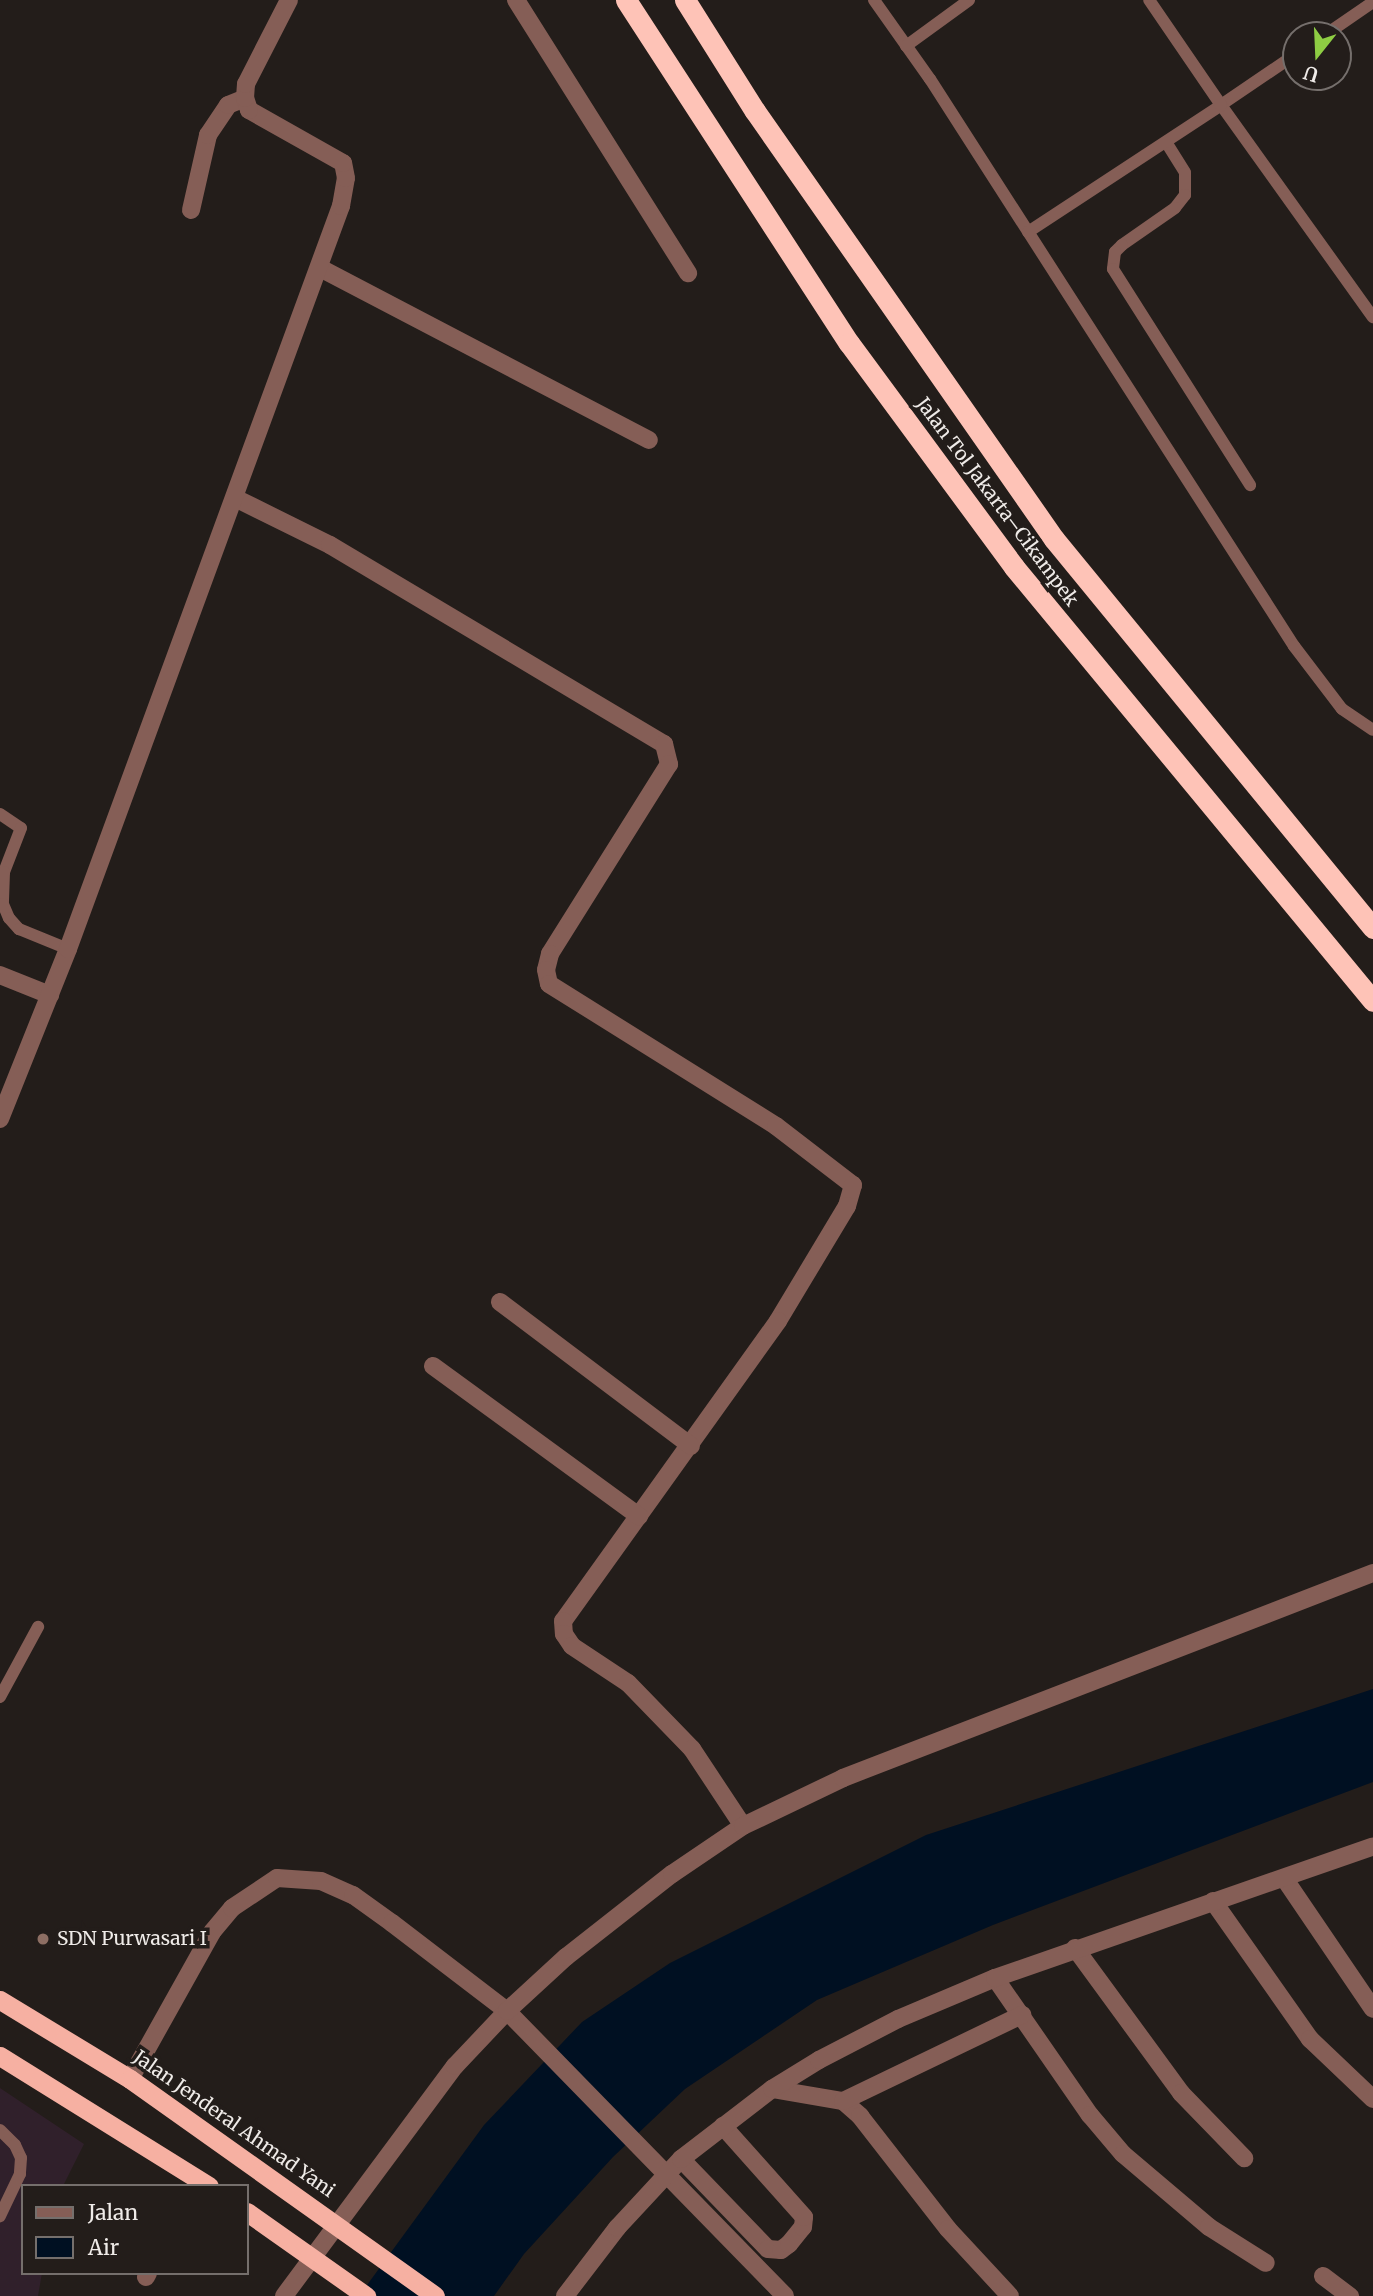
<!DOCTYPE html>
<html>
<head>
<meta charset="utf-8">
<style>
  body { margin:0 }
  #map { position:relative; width:1373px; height:2296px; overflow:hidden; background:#231d1a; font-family:Merriweather,serif }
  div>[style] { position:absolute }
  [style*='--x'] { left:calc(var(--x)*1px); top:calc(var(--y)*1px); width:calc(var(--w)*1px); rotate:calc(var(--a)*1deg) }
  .industrial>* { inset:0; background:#30202b }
  .water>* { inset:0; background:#001022 }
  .service>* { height:12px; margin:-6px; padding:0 6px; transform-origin:6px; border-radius:6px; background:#855e56 }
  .minor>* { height:18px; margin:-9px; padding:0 9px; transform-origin:9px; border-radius:9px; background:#855e56 }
  .tertiary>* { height:18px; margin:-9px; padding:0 9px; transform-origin:9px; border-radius:9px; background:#855e56 }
  .trunk>* { height:19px; margin:-9.5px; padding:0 9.5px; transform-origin:9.5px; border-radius:9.5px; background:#f6b0a2 }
  .motorway>* { height:21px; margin:-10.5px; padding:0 10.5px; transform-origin:10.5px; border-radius:10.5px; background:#fec3b7 }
  .dots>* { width:19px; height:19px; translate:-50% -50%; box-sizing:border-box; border:4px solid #231d1a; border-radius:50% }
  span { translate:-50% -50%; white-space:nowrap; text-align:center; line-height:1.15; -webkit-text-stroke:7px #231d1a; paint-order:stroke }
  .street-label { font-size:19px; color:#efebe8 }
  .poi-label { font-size:19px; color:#efebe8 }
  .left { translate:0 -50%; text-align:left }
  .legend { position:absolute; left:21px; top:2184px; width:228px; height:91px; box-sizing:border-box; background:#231d1a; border:2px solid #756f6c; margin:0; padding:9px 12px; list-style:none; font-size:21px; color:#efebe8 }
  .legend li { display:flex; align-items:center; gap:14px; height:35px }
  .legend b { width:35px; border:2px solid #756f6c }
  .north { position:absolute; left:1282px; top:21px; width:70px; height:70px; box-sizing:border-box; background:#231d1a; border:2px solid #756f6c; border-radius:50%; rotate:198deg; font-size:19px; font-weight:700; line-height:28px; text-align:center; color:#efebe8 }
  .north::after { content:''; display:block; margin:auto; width:24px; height:32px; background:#8ecd43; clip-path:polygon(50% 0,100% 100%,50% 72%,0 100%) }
</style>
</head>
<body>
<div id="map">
  <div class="industrial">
    <div style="clip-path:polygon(0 2088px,84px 2144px,63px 2186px,23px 2186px,23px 2273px,42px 2273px,38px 2296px,0 2296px)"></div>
  </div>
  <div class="water">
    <div style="clip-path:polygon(1373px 1689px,1373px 1782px,993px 1925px,817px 2000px,685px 2089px,613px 2157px,524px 2254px,494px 2296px,359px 2296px,484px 2125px,582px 2022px,670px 1963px,926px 1835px)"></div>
  </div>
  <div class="service">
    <div style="--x:874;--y:0;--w:97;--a:54.7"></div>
    <div style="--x:930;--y:79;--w:674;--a:57.3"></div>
    <div style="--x:1294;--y:646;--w:79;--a:52.7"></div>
    <div style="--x:1342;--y:709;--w:37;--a:34"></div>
    <div style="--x:1325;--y:35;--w:58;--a:-34.5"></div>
    <div style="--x:906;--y:46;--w:78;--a:-36.1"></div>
    <div style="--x:1296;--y:54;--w:91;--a:145.8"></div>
    <div style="--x:1221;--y:105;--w:261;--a:54.4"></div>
    <div style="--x:1166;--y:142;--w:36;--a:58"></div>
    <div style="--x:1185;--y:173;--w:22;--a:90"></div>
    <div style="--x:1185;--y:195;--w:16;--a:128"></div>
    <div style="--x:1175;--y:208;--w:65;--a:145.1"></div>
    <div style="--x:1122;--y:245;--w:10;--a:135"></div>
    <div style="--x:1115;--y:252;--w:17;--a:97"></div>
    <div style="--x:1113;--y:269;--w:256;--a:57.6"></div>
    <div style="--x:1028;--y:232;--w:231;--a:-33.3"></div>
    <div style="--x:1221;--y:105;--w:127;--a:-124.4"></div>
    <div style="--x:0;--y:814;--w:25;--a:34"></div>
    <div style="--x:21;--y:828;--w:47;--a:111.1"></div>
    <div style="--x:4;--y:872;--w:32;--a:92"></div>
    <div style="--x:3;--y:904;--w:15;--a:67"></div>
    <div style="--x:9;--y:918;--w:15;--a:48"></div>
    <div style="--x:19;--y:929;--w:53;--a:22.2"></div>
    <div style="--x:0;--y:1697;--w:80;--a:-61.5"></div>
    <div style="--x:0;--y:2130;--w:21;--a:45"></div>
    <div style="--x:15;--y:2145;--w:14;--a:65"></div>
    <div style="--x:21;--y:2158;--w:16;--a:94"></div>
    <div style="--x:20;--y:2174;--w:47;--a:115.5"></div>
  </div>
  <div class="minor">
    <div style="--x:516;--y:0;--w:323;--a:57.8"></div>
    <div style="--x:191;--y:210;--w:77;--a:-77.2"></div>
    <div style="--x:208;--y:135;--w:36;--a:-56"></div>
    <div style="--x:228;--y:105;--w:18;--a:-22"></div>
    <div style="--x:320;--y:268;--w:371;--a:27.6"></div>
    <div style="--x:235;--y:498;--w:106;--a:26.3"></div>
    <div style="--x:330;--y:545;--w:389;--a:30.8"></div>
    <div style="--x:664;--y:744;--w:21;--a:76"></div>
    <div style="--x:669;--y:764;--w:224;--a:122.1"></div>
    <div style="--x:550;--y:954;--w:16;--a:104"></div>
    <div style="--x:546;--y:970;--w:14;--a:78"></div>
    <div style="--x:549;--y:984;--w:268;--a:32"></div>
    <div style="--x:776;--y:1126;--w:97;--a:37.5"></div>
    <div style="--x:853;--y:1185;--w:22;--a:106"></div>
    <div style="--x:847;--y:1206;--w:134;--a:121"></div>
    <div style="--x:778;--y:1321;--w:369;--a:125.6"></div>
    <div style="--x:563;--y:1621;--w:13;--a:86"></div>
    <div style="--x:564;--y:1634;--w:14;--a:56"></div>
    <div style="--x:572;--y:1646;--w:67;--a:33.5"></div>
    <div style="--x:628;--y:1683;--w:92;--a:45.9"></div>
    <div style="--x:692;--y:1749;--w:92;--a:56.5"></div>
    <div style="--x:0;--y:975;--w:54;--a:21.8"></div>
    <div style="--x:0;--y:1119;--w:183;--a:-68.2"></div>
    <div style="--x:68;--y:949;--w:792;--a:-69.83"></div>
    <div style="--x:341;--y:206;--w:28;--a:-80"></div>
    <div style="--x:346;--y:178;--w:15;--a:-101"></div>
    <div style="--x:343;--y:163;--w:108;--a:-150.6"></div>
    <div style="--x:249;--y:110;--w:13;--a:-108"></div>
    <div style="--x:245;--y:98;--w:14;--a:-86"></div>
    <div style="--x:246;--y:84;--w:94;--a:-62.9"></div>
    <div style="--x:500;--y:1302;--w:239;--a:37"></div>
    <div style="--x:433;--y:1366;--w:255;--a:36.1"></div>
    <div style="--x:1284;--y:1878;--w:158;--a:55.8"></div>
    <div style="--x:1213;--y:1901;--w:169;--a:54.9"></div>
    <div style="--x:1310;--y:2039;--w:87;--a:43.6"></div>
    <div style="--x:1075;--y:1948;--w:180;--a:53.8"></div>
    <div style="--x:1181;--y:2093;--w:91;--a:45.9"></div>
    <div style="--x:995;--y:1978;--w:167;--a:55.3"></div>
    <div style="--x:1090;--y:2115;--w:51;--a:49.8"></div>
    <div style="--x:1123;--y:2154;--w:113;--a:40.3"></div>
    <div style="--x:1209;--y:2227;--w:67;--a:32.3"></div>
    <div style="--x:130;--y:2079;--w:168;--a:-60.8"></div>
    <div style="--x:212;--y:1932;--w:31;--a:-50"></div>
    <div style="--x:232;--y:1908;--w:54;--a:-33.7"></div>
    <div style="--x:277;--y:1878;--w:44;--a:3.9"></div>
    <div style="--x:321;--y:1881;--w:35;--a:24"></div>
    <div style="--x:353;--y:1895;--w:48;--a:35.7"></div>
    <div style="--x:392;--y:1923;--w:145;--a:37.4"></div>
    <div style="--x:507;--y:2011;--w:398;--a:45.7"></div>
    <div style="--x:772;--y:2089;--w:72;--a:9.6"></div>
    <div style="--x:843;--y:2101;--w:23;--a:41"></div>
    <div style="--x:860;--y:2116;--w:143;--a:52.1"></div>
    <div style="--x:948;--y:2229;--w:91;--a:47.2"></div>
    <div style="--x:843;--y:2101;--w:199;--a:-25.7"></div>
    <div style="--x:681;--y:2159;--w:125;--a:46"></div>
    <div style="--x:768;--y:2249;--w:13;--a:4"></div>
    <div style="--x:781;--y:2250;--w:10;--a:-37"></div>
    <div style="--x:789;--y:2244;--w:22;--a:-51"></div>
    <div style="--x:803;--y:2227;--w:10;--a:-84"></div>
    <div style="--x:804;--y:2217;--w:122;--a:-131.7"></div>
    <div style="--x:1323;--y:2276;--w:34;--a:37"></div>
    <div style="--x:146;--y:2277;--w:4;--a:-63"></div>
    <div style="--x:284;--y:2296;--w:287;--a:-53.4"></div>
    <div style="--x:455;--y:2066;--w:76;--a:-46.6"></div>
    <div style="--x:507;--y:2011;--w:80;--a:-42.5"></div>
    <div style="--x:566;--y:1957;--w:135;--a:-38.1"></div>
    <div style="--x:672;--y:1874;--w:86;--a:-34.1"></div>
    <div style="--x:743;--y:1826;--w:111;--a:-25.6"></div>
    <div style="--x:843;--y:1778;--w:568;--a:-21.15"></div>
  </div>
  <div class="tertiary">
    <div style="--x:565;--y:2296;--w:86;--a:-52.6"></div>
    <div style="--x:617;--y:2228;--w:94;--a:-47.2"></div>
    <div style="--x:681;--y:2159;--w:115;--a:-37.6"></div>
    <div style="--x:772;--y:2089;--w:55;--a:-31.7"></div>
    <div style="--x:819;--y:2060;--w:89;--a:-27.4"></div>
    <div style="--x:898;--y:2019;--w:105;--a:-22.9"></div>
    <div style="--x:995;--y:1978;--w:400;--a:-19.2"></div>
  </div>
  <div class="trunk">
    <div style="--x:0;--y:2000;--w:152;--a:31.3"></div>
    <div style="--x:130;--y:2079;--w:374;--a:35.4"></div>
    <div style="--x:0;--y:2056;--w:246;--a:31.9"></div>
    <div style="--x:247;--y:2212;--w:146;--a:35.2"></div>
  </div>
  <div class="motorway">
    <div style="--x:626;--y:0;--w:409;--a:57"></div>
    <div style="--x:849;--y:343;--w:278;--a:53.6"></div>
    <div style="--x:1014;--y:567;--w:563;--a:50.4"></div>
    <div style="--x:685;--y:0;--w:131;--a:57.8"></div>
    <div style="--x:755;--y:111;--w:522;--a:55.06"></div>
    <div style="--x:1054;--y:539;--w:503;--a:50.65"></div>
  </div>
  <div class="dots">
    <div style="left:43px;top:1939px;background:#8d6e63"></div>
  </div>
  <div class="street-label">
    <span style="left:997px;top:502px;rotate:53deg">Jalan Tol Jakarta–Cikampek</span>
    <span style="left:234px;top:2124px;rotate:35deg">Jalan Jenderal Ahmad Yani</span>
  </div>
  <div class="poi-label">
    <span class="left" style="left:57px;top:1939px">SDN Purwasari I</span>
  </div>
  <ul class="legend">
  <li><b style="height:9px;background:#855e56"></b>Jalan</li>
  <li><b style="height:19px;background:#001022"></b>Air</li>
  </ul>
  <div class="north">U</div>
</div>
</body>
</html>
